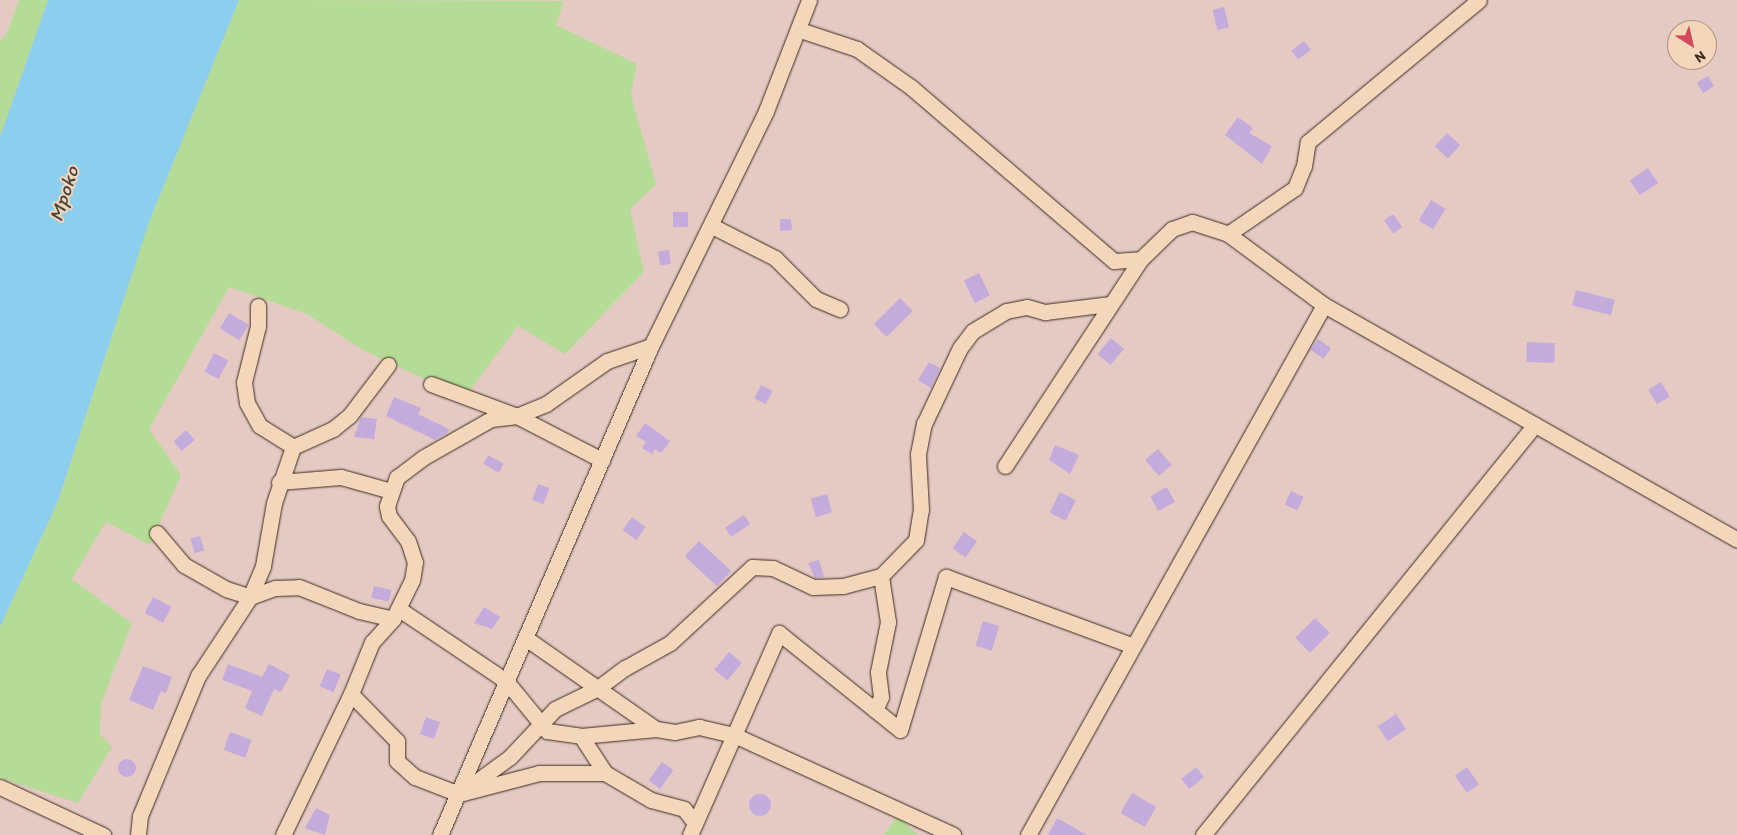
<!DOCTYPE html>
<html>
<head>
<meta charset="utf-8">
<style>
  body { margin:0 }
  #map { position:relative; width:1737px; height:835px; overflow:hidden; background:#e5cac4; font-family:Itim,sans-serif }
  div>[style] { position:absolute }
  [style*='--x'] { left:calc(var(--x)*1px); top:calc(var(--y)*1px); width:calc(var(--w)*1px); rotate:calc(var(--a)*1deg) }
  .green>* { inset:0; background:#b4dc97 }
  .water>* { inset:0; background:#8cceed }
  .building>* { inset:0; background:#c3acdb; transform-origin:0 0 }
  .round { border-radius:50% }
  .roads { filter:drop-shadow(0 0 1px #3b2a1e) drop-shadow(0 0 1px #3b2a1e) }
  .minor>* { height:15px; margin:-7.5px; padding:0 7.5px; transform-origin:7.5px; border-radius:7.5px; background:#f4d7ba }
  span { translate:-50% -50%; white-space:nowrap; text-align:center; line-height:1.15; -webkit-text-stroke:4px #f4d7ba; paint-order:stroke }
  .water-label { font-size:20px; color:#47433d; font-style:italic }
  .north { position:absolute; left:1667px; top:20px; width:50px; height:50px; box-sizing:border-box; background:#f4d7ba; border:1px solid #aa927c; border-radius:50%; rotate:145deg; font-size:14px; font-weight:700; line-height:20px; text-align:center; color:#3b2a1e }
  .north::after { content:''; display:block; margin:auto; width:18px; height:22px; background:#d1495b; clip-path:polygon(50% 0,100% 100%,50% 72%,0 100%) }
</style>
</head>
<body>
<div id="map">
  <div class="green">
    <div style="clip-path:polygon(19px 0,48px 0,0 137px,0 41px,6px 35px)"></div>
    <div style="clip-path:polygon(239px 0,564px 1px,556px 25px,637px 64px,631px 95px,656px 184px,630px 209px,644px 272px,565px 354px,518px 326px,464px 398px,361px 349px,307px 314px,229px 287px,149px 429px,181px 475px,150px 545px,106px 522px,72px 579px,132px 623px,101px 704px,100px 734px,112px 747px,78px 803px,0 778px,0 627px,58px 501px,149px 222px)"></div>
    <div style="clip-path:polygon(897px 816px,918px 835px,884px 835px)"></div>
  </div>
  <div class="water">
    <div style="clip-path:polygon(48px 0,239px 0,149px 222px,58px 501px,0 627px,0 137px)"></div>
  </div>
  <div class="building">
    <div style="left:1224px;top:7px;width:21px;height:12px;rotate:76deg"></div>
    <div style="left:1304px;top:41px;width:11px;height:16px;rotate:52deg"></div>
    <div style="left:1708px;top:76px;width:12px;height:13px;rotate:59deg"></div>
    <div style="clip-path:polygon(1238px 117px,1253px 128px,1249px 133px,1272px 146px,1262px 164px,1225px 135px)"></div>
    <div style="left:1447px;top:133px;width:18px;height:18px;rotate:43deg"></div>
    <div style="left:1648px;top:168px;width:18px;height:22px;rotate:56deg"></div>
    <div style="left:1431px;top:200px;width:17px;height:24px;rotate:31deg"></div>
    <div style="left:673px;top:212px;width:15px;height:15px"></div>
    <div style="left:1393px;top:214px;width:16px;height:11px;rotate:55deg"></div>
    <div style="clip-path:polygon(780px 219px,791px 219px,792px 230px,780px 231px)"></div>
    <div style="left:669px;top:250px;width:14px;height:11px;rotate:82deg"></div>
    <div style="left:979px;top:273px;width:25px;height:17px;rotate:64deg"></div>
    <div style="left:1576px;top:290px;width:40px;height:16px;rotate:14deg"></div>
    <div style="left:900px;top:298px;width:18px;height:37px;rotate:45deg"></div>
    <div style="left:229px;top:313px;width:23px;height:18px;rotate:31deg"></div>
    <div style="left:1111px;top:338px;width:17px;height:21px;rotate:40deg"></div>
    <div style="left:1318px;top:339px;width:16px;height:13px;rotate:35deg"></div>
    <div style="left:1527px;top:342px;width:28px;height:20px;rotate:2deg"></div>
    <div style="left:214px;top:353px;width:16px;height:21px;rotate:27deg"></div>
    <div style="clip-path:polygon(929px 362px,940px 368px,931px 388px,918px 380px)"></div>
    <div style="left:1661px;top:382px;width:17px;height:15px;rotate:59deg"></div>
    <div style="left:761px;top:385px;width:13px;height:15px;rotate:27deg"></div>
    <div style="clip-path:polygon(394px 397px,421px 408px,418px 414px,449px 429px,447px 433px,435px 440px,386px 416px)"></div>
    <div style="clip-path:polygon(361px 417px,377px 419px,374px 439px,354px 437px)"></div>
    <div style="clip-path:polygon(645px 423px,670px 441px,661px 453px,655px 449px,652px 454px,642px 448px,646px 442px,636px 436px)"></div>
    <div style="left:186px;top:430px;width:13px;height:17px;rotate:48deg"></div>
    <div style="clip-path:polygon(1055px 445px,1079px 455px,1070px 474px,1049px 460px)"></div>
    <div style="left:1158px;top:449px;width:21px;height:17px;rotate:49deg"></div>
    <div style="left:488px;top:455px;width:18px;height:10px;rotate:29deg"></div>
    <div style="left:538px;top:484px;width:12px;height:17px;rotate:20deg"></div>
    <div style="left:1167px;top:487px;width:17px;height:19px;rotate:62deg"></div>
    <div style="left:1291px;top:491px;width:14px;height:15px;rotate:25deg"></div>
    <div style="left:1060px;top:492px;width:18px;height:23px;rotate:27deg"></div>
    <div style="left:827px;top:494px;width:19px;height:17px;rotate:74deg"></div>
    <div style="left:744px;top:515px;width:11px;height:23px;rotate:56deg"></div>
    <div style="left:632px;top:517px;width:17px;height:16px;rotate:36deg"></div>
    <div style="left:964px;top:532px;width:16px;height:20px;rotate:35deg"></div>
    <div style="left:200px;top:536px;width:15px;height:10px;rotate:74deg"></div>
    <div style="left:699px;top:541px;width:44px;height:21px;rotate:43deg"></div>
    <div style="clip-path:polygon(819px 560px,824px 577px,815px 578px,808px 563px)"></div>
    <div style="left:374px;top:586px;width:18px;height:12px;rotate:13deg"></div>
    <div style="left:153px;top:597px;width:21px;height:18px;rotate:28deg"></div>
    <div style="clip-path:polygon(484px 607px,500px 617px,492px 629px,474px 623px)"></div>
    <div style="left:1315px;top:618px;width:21px;height:28px;rotate:45deg"></div>
    <div style="left:983px;top:621px;width:17px;height:26px;rotate:17deg"></div>
    <div style="left:729px;top:652px;width:17px;height:23px;rotate:40deg"></div>
    <div style="clip-path:polygon(228px 664px,262px 677px,269px 664px,290px 675px,281px 692px,274px 689px,262px 716px,245px 708px,252px 691px,222px 680px)"></div>
    <div style="clip-path:polygon(143px 666px,172px 677px,166px 693px,161px 691px,153px 710px,129px 700px)"></div>
    <div style="left:327px;top:669px;width:15px;height:19px;rotate:23deg"></div>
    <div style="left:1396px;top:714px;width:18px;height:22px;rotate:56deg"></div>
    <div style="left:426px;top:717px;width:15px;height:18px;rotate:20deg"></div>
    <div style="left:230px;top:732px;width:23px;height:19px;rotate:20deg"></div>
    <div class="round" style="left:118px;top:759px;width:18px;height:18px"></div>
    <div style="left:662px;top:762px;width:14px;height:23px;rotate:36deg"></div>
    <div style="left:1196px;top:767px;width:13px;height:19px;rotate:51deg"></div>
    <div style="left:1467px;top:767px;width:21px;height:15px;rotate:55deg"></div>
    <div style="left:1132px;top:793px;width:28px;height:23px;rotate:30deg"></div>
    <div class="round" style="left:749px;top:794px;width:22px;height:22px"></div>
    <div style="clip-path:polygon(316px 808px,330px 815px,325px 835px,305px 828px)"></div>
    <div style="clip-path:polygon(1057px 818px,1087px 835px,1048px 835px)"></div>
  </div>
  <div class="roads">
    <div class="minor">
      <div style="--x:800;--y:30;--w:60;--a:18.4"></div>
      <div style="--x:857;--y:49;--w:67;--a:35.3"></div>
      <div style="--x:912;--y:88;--w:266;--a:40.6"></div>
      <div style="--x:1114;--y:261;--w:27;--a:-4"></div>
      <div style="--x:1141;--y:259;--w:43;--a:-44.1"></div>
      <div style="--x:1172;--y:229;--w:21;--a:-19"></div>
      <div style="--x:1192;--y:222;--w:38;--a:18"></div>
      <div style="--x:1228;--y:234;--w:119;--a:36.5"></div>
      <div style="--x:1324;--y:305;--w:475;--a:29.6"></div>
      <div style="--x:712;--y:226;--w:71;--a:26.9"></div>
      <div style="--x:775;--y:258;--w:58;--a:45"></div>
      <div style="--x:816;--y:299;--w:26;--a:23"></div>
      <div style="--x:1228;--y:234;--w:81;--a:-34.5"></div>
      <div style="--x:1295;--y:188;--w:24;--a:-68"></div>
      <div style="--x:1304;--y:166;--w:24;--a:-81"></div>
      <div style="--x:1308;--y:142;--w:222;--a:-39.7"></div>
      <div style="--x:258;--y:306;--w:20;--a:90"></div>
      <div style="--x:258;--y:326;--w:58;--a:104"></div>
      <div style="--x:244;--y:382;--w:21;--a:82"></div>
      <div style="--x:247;--y:403;--w:26;--a:61"></div>
      <div style="--x:260;--y:426;--w:39;--a:32"></div>
      <div style="--x:651;--y:346;--w:46;--a:161.2"></div>
      <div style="--x:607;--y:361;--w:75;--a:144.8"></div>
      <div style="--x:546;--y:404;--w:31;--a:158"></div>
      <div style="--x:517;--y:416;--w:26;--a:173"></div>
      <div style="--x:491;--y:419;--w:77;--a:150.4"></div>
      <div style="--x:424;--y:457;--w:34;--a:143"></div>
      <div style="--x:397;--y:477;--w:31;--a:109"></div>
      <div style="--x:387;--y:506;--w:10;--a:79"></div>
      <div style="--x:389;--y:516;--w:31;--a:53"></div>
      <div style="--x:408;--y:541;--w:22;--a:72"></div>
      <div style="--x:415;--y:562;--w:18;--a:99"></div>
      <div style="--x:412;--y:580;--w:43;--a:116"></div>
      <div style="--x:393;--y:619;--w:31;--a:132"></div>
      <div style="--x:372;--y:642;--w:56;--a:112"></div>
      <div style="--x:351;--y:694;--w:66;--a:45.6"></div>
      <div style="--x:397;--y:741;--w:20;--a:90"></div>
      <div style="--x:397;--y:761;--w:24;--a:42"></div>
      <div style="--x:415;--y:777;--w:47;--a:21.1"></div>
      <div style="--x:459;--y:794;--w:83;--a:-14.7"></div>
      <div style="--x:539;--y:773;--w:66;--a:0"></div>
      <div style="--x:605;--y:773;--w:53;--a:30.4"></div>
      <div style="--x:651;--y:800;--w:34;--a:15"></div>
      <div style="--x:684;--y:809;--w:18;--a:52"></div>
      <div style="--x:431;--y:384;--w:92;--a:20.4"></div>
      <div style="--x:517;--y:416;--w:96;--a:27.4"></div>
      <div style="--x:1005;--y:466;--w:248;--a:-56.7"></div>
      <div style="--x:279;--y:482;--w:62;--a:-4.6"></div>
      <div style="--x:341;--y:477;--w:52;--a:15.6"></div>
      <div style="--x:157;--y:533;--w:42;--a:49.8"></div>
      <div style="--x:184;--y:565;--w:48;--a:29.7"></div>
      <div style="--x:226;--y:589;--w:25;--a:18"></div>
      <div style="--x:250;--y:597;--w:27;--a:-20"></div>
      <div style="--x:275;--y:588;--w:24;--a:-2"></div>
      <div style="--x:299;--y:587;--w:65;--a:21.8"></div>
      <div style="--x:359;--y:611;--w:35;--a:13"></div>
      <div style="--x:399;--y:609;--w:129;--a:33.9"></div>
      <div style="--x:506;--y:681;--w:65;--a:50.6"></div>
      <div style="--x:547;--y:731;--w:34;--a:8"></div>
      <div style="--x:581;--y:736;--w:75;--a:-5.3"></div>
      <div style="--x:527;--y:639;--w:157;--a:34.9"></div>
      <div style="--x:656;--y:729;--w:19;--a:9"></div>
      <div style="--x:675;--y:732;--w:25;--a:-12"></div>
      <div style="--x:699;--y:727;--w:36;--a:13"></div>
      <div style="--x:734;--y:735;--w:241;--a:24.5"></div>
      <div style="--x:875;--y:710;--w:14;--a:-65"></div>
      <div style="--x:881;--y:697;--w:25;--a:-97"></div>
      <div style="--x:878;--y:672;--w:51;--a:-78.7"></div>
      <div style="--x:888;--y:622;--w:47;--a:-98.7"></div>
      <div style="--x:881;--y:576;--w:50;--a:-45.8"></div>
      <div style="--x:916;--y:540;--w:30;--a:-81"></div>
      <div style="--x:921;--y:510;--w:56;--a:-93.1"></div>
      <div style="--x:918;--y:454;--w:31;--a:-79"></div>
      <div style="--x:924;--y:424;--w:84;--a:-64.7"></div>
      <div style="--x:960;--y:348;--w:21;--a:-53"></div>
      <div style="--x:973;--y:331;--w:39;--a:-31"></div>
      <div style="--x:1006;--y:311;--w:21;--a:-11"></div>
      <div style="--x:1027;--y:307;--w:19;--a:16"></div>
      <div style="--x:1045;--y:312;--w:64;--a:-7.1"></div>
      <div style="--x:581;--y:736;--w:44;--a:57"></div>
      <div style="--x:0;--y:787;--w:114;--a:25"></div>
      <div style="--x:466;--y:789;--w:54;--a:-36"></div>
      <div style="--x:510;--y:757;--w:66;--a:-46.8"></div>
      <div style="--x:555;--y:709;--w:48;--a:-26"></div>
      <div style="--x:598;--y:688;--w:34;--a:-37"></div>
      <div style="--x:625;--y:668;--w:51;--a:-29.1"></div>
      <div style="--x:670;--y:643;--w:112;--a:-42.8"></div>
      <div style="--x:752;--y:567;--w:21;--a:3"></div>
      <div style="--x:773;--y:568;--w:44;--a:25.4"></div>
      <div style="--x:813;--y:587;--w:30;--a:-2"></div>
      <div style="--x:843;--y:586;--w:39;--a:-15"></div>
      <div style="--x:138;--y:835;--w:19;--a:-84"></div>
      <div style="--x:140;--y:816;--w:152;--a:-67.5"></div>
      <div style="--x:198;--y:676;--w:95;--a:-56.6"></div>
      <div style="--x:250;--y:597;--w:34;--a:-67"></div>
      <div style="--x:263;--y:566;--w:64;--a:-80.1"></div>
      <div style="--x:274;--y:503;--w:59;--a:-71.3"></div>
      <div style="--x:293;--y:447;--w:44;--a:-24.2"></div>
      <div style="--x:333;--y:429;--w:22;--a:-39"></div>
      <div style="--x:350;--y:415;--w:63;--a:-52.8"></div>
      <div style="--x:283;--y:835;--w:157;--a:-64.3"></div>
      <div style="--x:440;--y:835;--w:533;--a:-66.66"></div>
      <div style="--x:651;--y:346;--w:262;--a:-63.9"></div>
      <div style="--x:766;--y:111;--w:119;--a:-68.8"></div>
      <div style="--x:690;--y:835;--w:221;--a:-66.2"></div>
      <div style="--x:779;--y:633;--w:155;--a:38.7"></div>
      <div style="--x:900;--y:730;--w:160;--a:-73.3"></div>
      <div style="--x:946;--y:577;--w:197;--a:20.2"></div>
      <div style="--x:1028;--y:835;--w:607;--a:-60.82"></div>
      <div style="--x:1203;--y:835;--w:525;--a:-51.03"></div>
    </div>
  </div>
  <div class="water-label">
    <span style="left:64px;top:194px;rotate:-72deg">Mpoko</span>
  </div>
  <div class="north">N</div>
</div>
</body>
</html>
